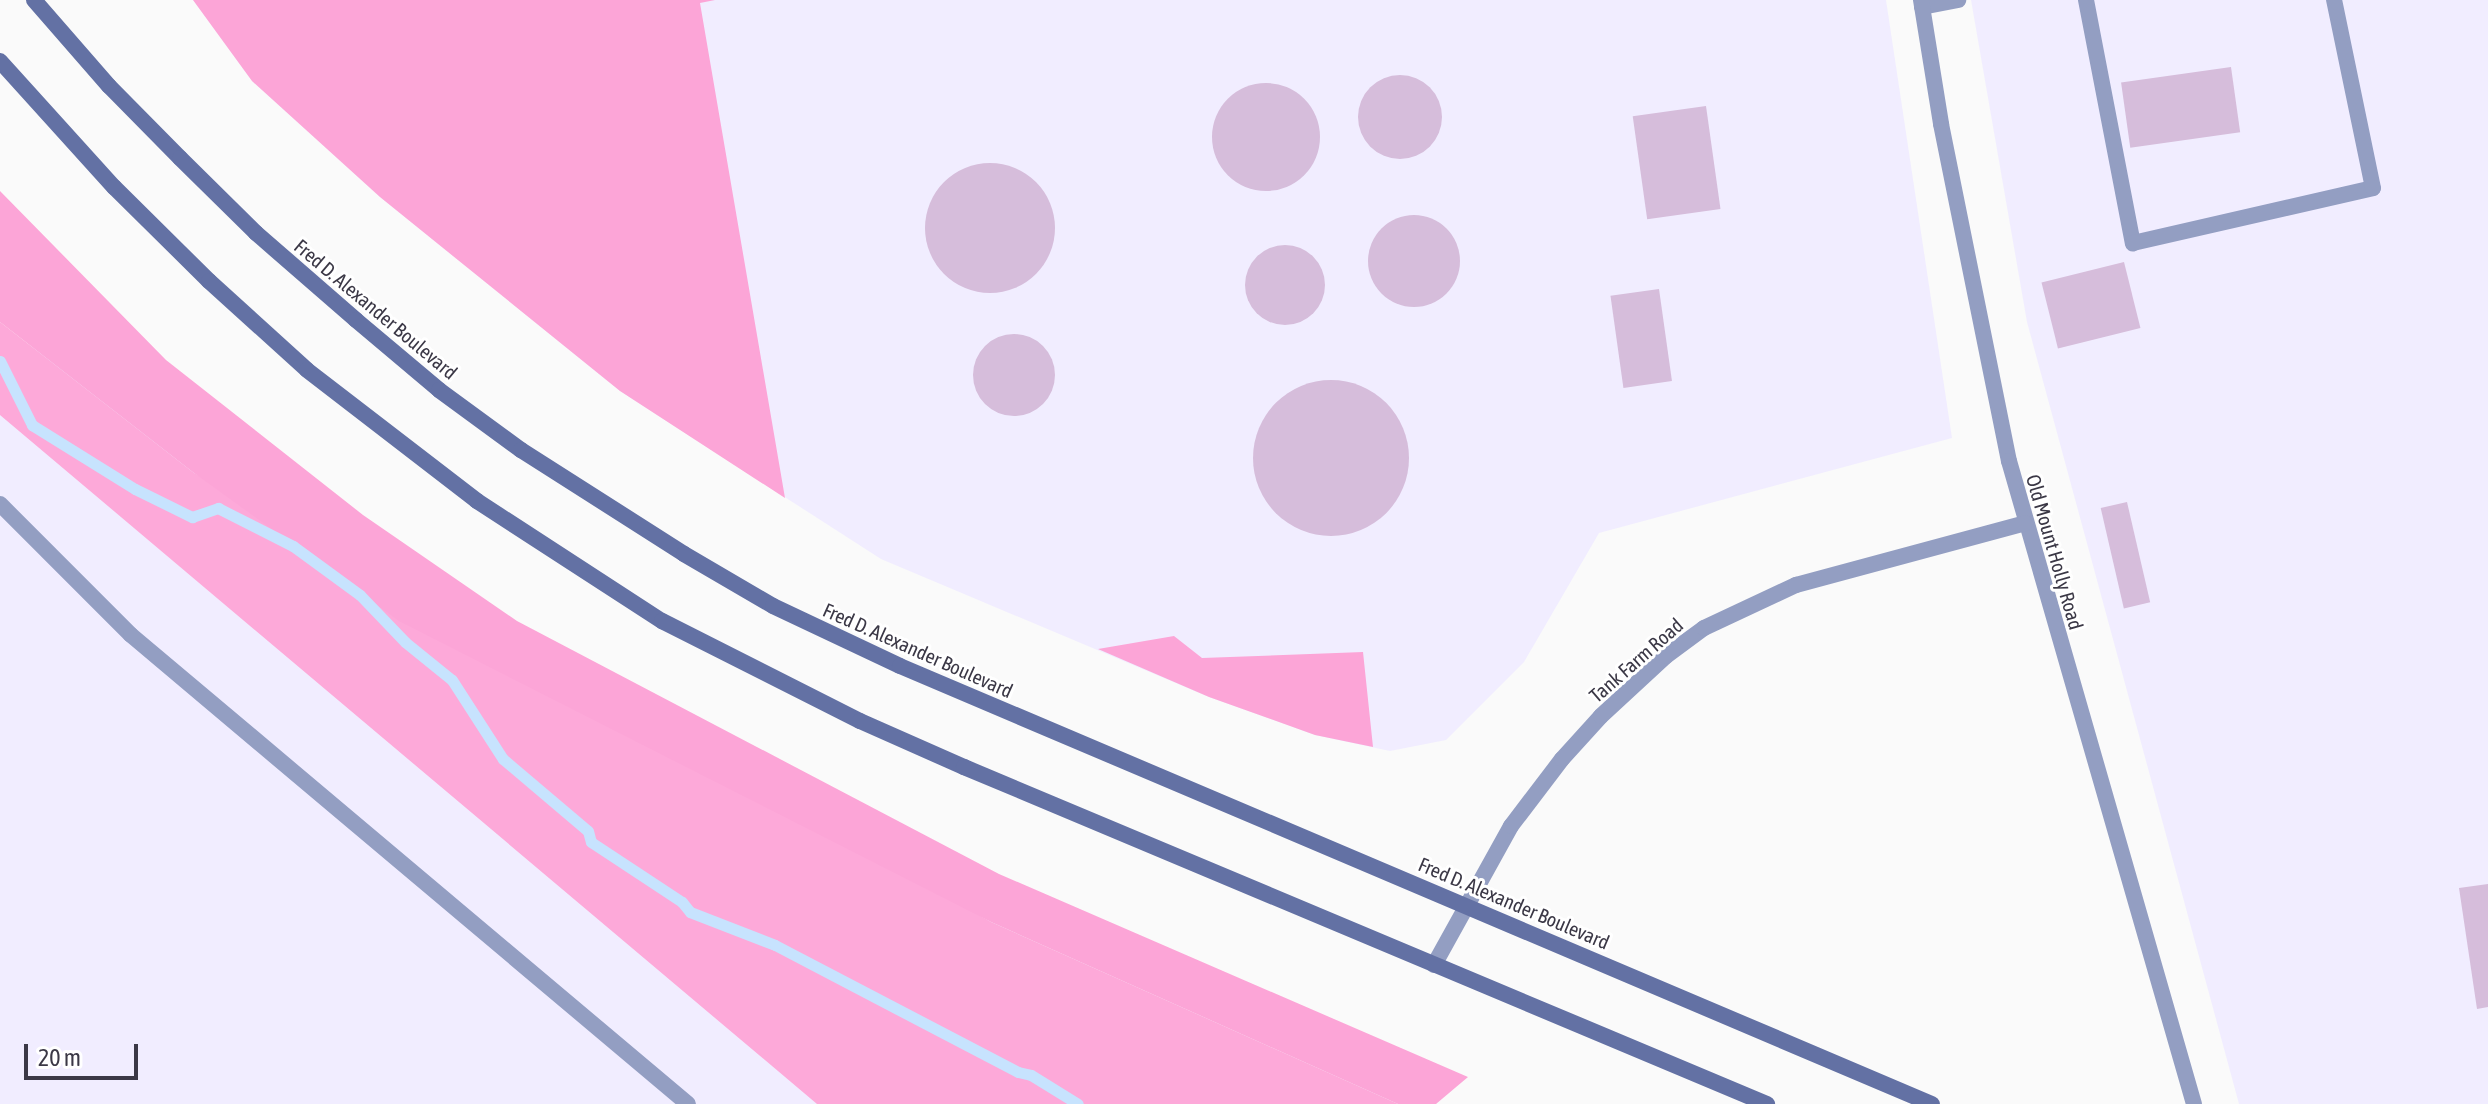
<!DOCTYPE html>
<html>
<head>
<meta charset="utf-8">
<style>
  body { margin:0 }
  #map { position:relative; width:2488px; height:1104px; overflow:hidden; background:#fafafa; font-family:"Asap Condensed",sans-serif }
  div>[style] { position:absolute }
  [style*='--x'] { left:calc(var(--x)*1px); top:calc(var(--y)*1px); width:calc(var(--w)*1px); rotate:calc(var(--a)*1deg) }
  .built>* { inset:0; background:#f1edff }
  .green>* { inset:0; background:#fda9d9 }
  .forest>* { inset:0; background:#fca5d7 }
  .stream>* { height:11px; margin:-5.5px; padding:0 5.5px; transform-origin:5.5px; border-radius:5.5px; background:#c7e3fe }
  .building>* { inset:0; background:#d6bddb; transform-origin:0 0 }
  .round { border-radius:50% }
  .service>* { height:16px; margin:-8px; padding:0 8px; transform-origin:8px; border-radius:8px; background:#939ec2 }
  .tertiary>* { height:16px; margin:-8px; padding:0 8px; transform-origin:8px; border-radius:8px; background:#939ec2 }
  .secondary>* { height:16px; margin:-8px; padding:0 8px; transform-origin:8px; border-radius:8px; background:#6371a4 }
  span { translate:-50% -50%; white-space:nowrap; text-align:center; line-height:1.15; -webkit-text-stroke:6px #fff; paint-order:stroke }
  .street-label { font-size:20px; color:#3b3846 }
  .scale { position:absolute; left:24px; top:1044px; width:114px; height:36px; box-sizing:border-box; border:4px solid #3b3846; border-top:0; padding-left:10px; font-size:24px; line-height:28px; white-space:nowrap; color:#3b3846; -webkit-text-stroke:6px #fff; paint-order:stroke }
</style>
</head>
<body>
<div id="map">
  <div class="built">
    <div style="clip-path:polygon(193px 0,1886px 0,1952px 438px,1599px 533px,1524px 662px,1446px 740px,1390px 751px,1315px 735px,1209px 697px,881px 559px,620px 391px,380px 197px,252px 81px)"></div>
    <div style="clip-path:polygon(1971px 0,2488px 0,2488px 1104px,2239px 1104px,2027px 322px)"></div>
    <div style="clip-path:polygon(0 322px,19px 339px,991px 922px,1398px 1104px,0 1104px)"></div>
  </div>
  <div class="green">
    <div style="clip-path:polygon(0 322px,194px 473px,991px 922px,1398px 1104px,817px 1104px,0 415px)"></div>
  </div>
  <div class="forest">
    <div style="clip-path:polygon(193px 0,715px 0,700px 3px,785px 498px,620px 391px,380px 197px,252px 81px)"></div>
    <div style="clip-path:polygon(0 191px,166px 360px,363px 515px,517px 621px,999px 874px,1468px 1077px,1436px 1104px,1398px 1104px,991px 922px,399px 621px,194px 473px,0 322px)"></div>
    <div style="clip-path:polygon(1174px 636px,1202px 658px,1363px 652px,1373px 747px,1315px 735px,1209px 697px,1098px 649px)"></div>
  </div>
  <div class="stream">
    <div style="--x:0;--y:361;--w:72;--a:63.4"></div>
    <div style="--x:32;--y:425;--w:121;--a:31.9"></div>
    <div style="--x:135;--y:489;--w:64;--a:26.2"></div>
    <div style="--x:192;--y:517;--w:28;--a:-19"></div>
    <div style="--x:218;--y:508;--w:84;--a:26.9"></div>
    <div style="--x:293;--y:546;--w:83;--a:36.2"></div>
    <div style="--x:360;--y:595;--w:65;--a:46.2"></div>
    <div style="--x:405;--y:642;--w:60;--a:39"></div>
    <div style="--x:452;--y:680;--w:94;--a:57.2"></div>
    <div style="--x:503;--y:759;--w:111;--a:40.3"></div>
    <div style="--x:588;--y:831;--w:11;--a:75"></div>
    <div style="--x:591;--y:842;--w:109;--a:33.4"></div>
    <div style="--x:682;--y:902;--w:13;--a:51"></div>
    <div style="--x:690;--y:912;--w:91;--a:21.2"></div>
    <div style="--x:775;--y:945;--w:274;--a:27.6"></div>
    <div style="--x:1018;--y:1072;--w:13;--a:13"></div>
    <div style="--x:1031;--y:1075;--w:55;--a:31.7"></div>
  </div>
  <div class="building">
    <div style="left:2231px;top:67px;width:66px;height:111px;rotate:82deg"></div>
    <div class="round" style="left:1358px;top:75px;width:84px;height:84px"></div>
    <div class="round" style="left:1212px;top:83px;width:108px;height:108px"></div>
    <div style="left:1706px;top:106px;width:104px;height:74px;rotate:82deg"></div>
    <div class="round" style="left:925px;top:163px;width:130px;height:130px"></div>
    <div class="round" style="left:1368px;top:215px;width:92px;height:92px"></div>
    <div class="round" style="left:1245px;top:245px;width:80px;height:80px"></div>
    <div style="left:2124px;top:262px;width:68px;height:85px;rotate:76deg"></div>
    <div style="left:1659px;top:289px;width:93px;height:49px;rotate:82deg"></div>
    <div class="round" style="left:973px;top:334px;width:82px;height:82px"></div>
    <div class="round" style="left:1253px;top:380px;width:156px;height:156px"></div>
    <div style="left:2127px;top:502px;width:103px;height:27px;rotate:77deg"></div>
    <div style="clip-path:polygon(2488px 884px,2488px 1007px,2477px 1009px,2459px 888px)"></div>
  </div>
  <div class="service">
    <div style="--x:2086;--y:0;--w:248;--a:79.1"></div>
    <div style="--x:2133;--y:243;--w:246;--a:-12.9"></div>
    <div style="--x:2373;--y:188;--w:192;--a:-101.7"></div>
    <div style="--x:1922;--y:7;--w:37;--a:-11"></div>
    <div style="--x:0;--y:504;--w:185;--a:45"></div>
    <div style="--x:131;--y:635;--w:728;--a:40.1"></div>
  </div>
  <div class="tertiary">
    <div style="--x:1921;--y:0;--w:126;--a:80.8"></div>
    <div style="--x:1941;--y:124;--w:344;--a:78.6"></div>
    <div style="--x:2009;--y:461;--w:669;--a:73.95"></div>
    <div style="--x:1434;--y:965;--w:159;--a:-61"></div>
    <div style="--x:1511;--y:826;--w:84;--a:-52.7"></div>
    <div style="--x:1562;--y:759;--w:58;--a:-47.8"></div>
    <div style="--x:1601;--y:716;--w:88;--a:-42.7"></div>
    <div style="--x:1666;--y:656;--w:47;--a:-36.4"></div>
    <div style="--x:1704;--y:628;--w:102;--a:-25.1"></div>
    <div style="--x:1796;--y:585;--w:237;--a:-15.1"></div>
  </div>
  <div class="secondary">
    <div style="--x:34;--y:0;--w:114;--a:48.9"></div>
    <div style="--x:109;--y:86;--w:101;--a:45.4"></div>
    <div style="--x:180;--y:158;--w:107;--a:44.6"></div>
    <div style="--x:256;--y:233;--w:133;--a:41"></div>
    <div style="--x:356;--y:320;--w:109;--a:40.1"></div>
    <div style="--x:439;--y:390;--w:102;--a:36.2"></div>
    <div style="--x:521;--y:450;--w:193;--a:32.5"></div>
    <div style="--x:684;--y:554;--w:103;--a:30.3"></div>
    <div style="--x:773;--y:606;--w:140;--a:25.3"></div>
    <div style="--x:900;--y:666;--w:1121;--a:23"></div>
    <div style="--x:0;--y:61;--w:170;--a:47.9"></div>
    <div style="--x:114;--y:187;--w:134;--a:44.7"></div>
    <div style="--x:209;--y:281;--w:132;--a:42.2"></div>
    <div style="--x:307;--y:370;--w:215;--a:37.6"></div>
    <div style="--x:477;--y:501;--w:221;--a:33"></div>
    <div style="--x:662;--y:621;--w:222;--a:26.8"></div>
    <div style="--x:860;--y:721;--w:114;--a:23.9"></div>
    <div style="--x:964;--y:767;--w:871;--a:22.77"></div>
  </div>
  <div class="street-label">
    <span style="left:376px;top:309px;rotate:40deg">Fred D. Alexander Boulevard</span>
    <span style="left:2055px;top:552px;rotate:74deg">Old Mount Holly Road</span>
    <span style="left:918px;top:650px;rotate:24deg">Fred D. Alexander Boulevard</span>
    <span style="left:1636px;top:660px;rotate:-41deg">Tank Farm Road</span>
    <span style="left:1514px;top:903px;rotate:23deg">Fred D. Alexander Boulevard</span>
  </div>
  <div class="scale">20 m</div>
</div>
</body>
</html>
